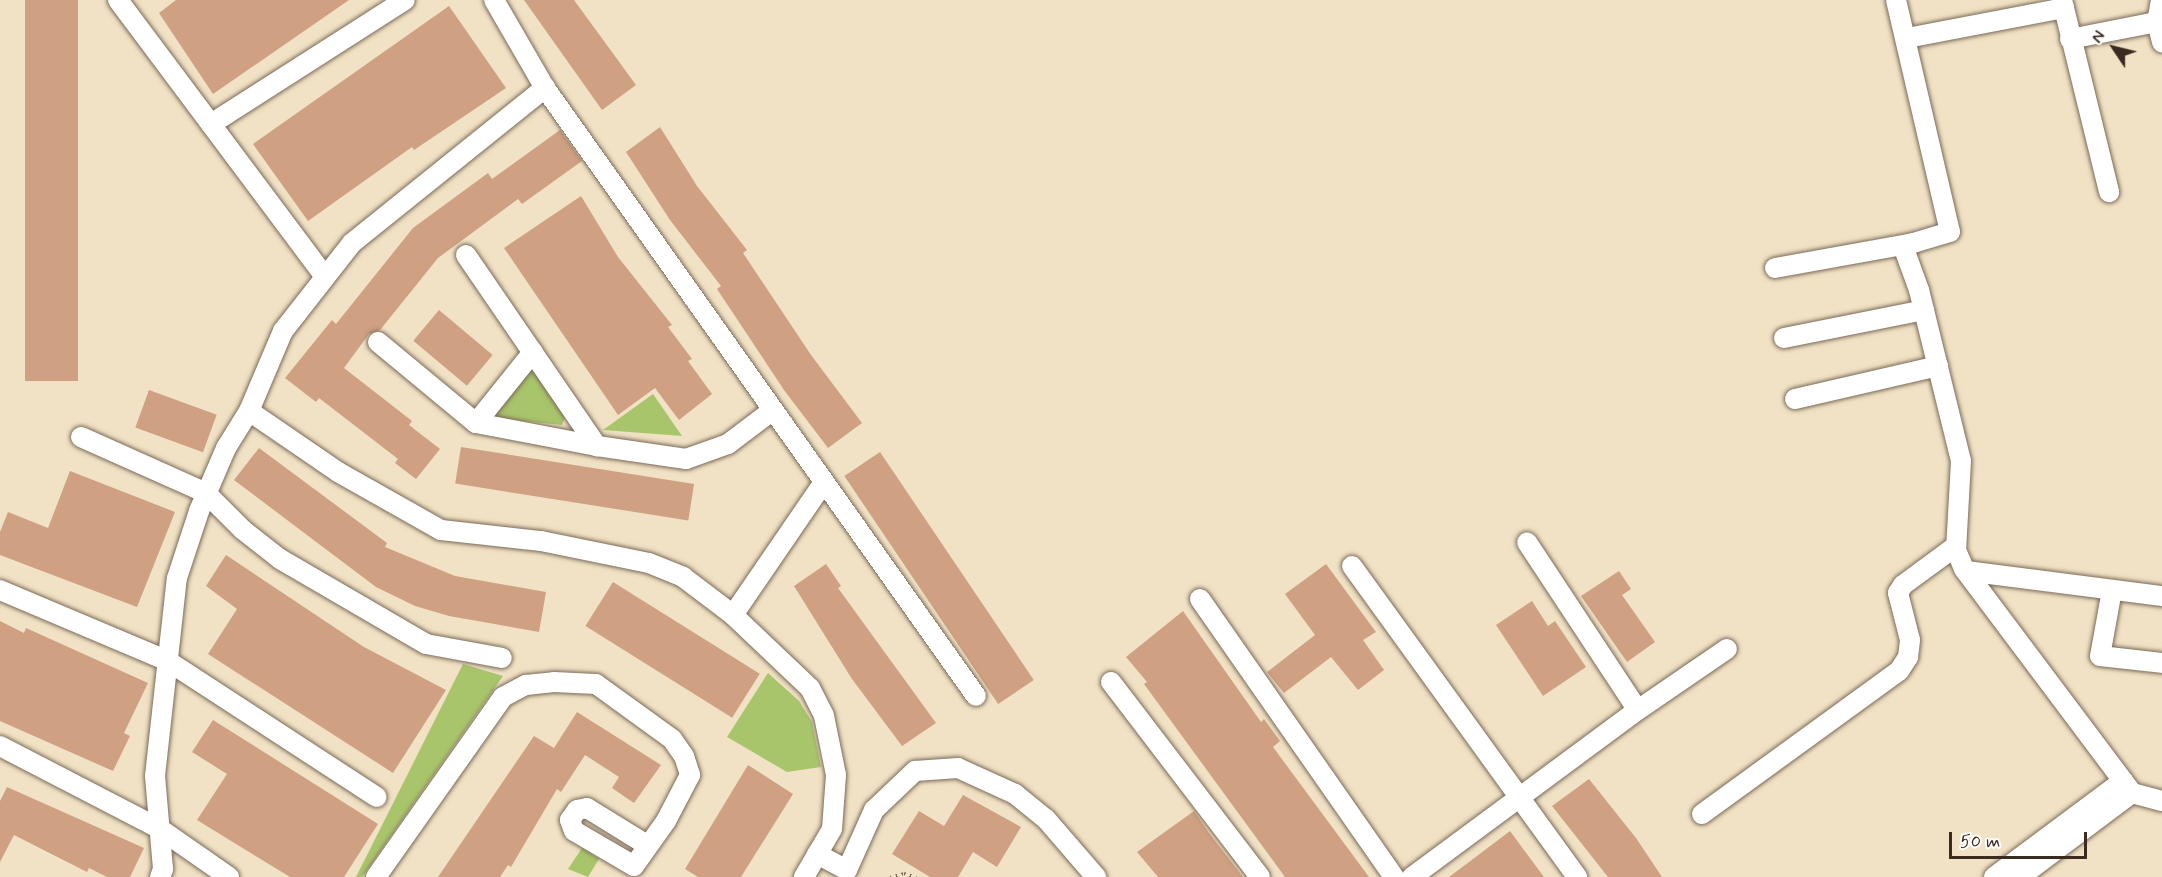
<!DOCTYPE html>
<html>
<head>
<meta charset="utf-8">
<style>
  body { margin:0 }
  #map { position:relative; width:2162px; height:877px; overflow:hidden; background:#f1e2c5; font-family:Mynerve,sans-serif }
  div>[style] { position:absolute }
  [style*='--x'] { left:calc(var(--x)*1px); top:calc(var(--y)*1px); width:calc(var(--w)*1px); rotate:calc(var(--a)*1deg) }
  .green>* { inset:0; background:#a9c56b }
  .building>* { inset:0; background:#cfa082; transform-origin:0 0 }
  .path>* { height:3px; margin-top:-1.5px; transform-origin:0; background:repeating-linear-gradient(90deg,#7b6a58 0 1.5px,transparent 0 6px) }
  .roads { filter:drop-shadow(0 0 2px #7b6a58) drop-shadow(0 0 2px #7b6a58) }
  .minor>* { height:20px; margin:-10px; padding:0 10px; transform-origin:10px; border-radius:10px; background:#fff }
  span { translate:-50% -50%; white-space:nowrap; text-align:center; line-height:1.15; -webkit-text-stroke:4.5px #fff; paint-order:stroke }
  .north { position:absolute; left:2084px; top:18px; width:60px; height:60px; -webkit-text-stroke:4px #fff; paint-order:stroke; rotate:305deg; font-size:16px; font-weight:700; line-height:24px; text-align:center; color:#3b2a1e }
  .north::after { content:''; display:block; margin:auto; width:21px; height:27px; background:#3b2a1e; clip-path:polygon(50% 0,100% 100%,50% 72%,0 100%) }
  .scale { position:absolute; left:1949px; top:832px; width:138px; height:27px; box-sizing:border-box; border:3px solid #3b2a1e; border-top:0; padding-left:8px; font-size:18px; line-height:21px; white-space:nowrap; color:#3b2a1e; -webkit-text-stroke:4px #fff; paint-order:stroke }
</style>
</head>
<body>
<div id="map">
  <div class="green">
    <div style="clip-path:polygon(527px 369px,534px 370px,565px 417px,562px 425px,496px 418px,490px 412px)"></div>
    <div style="clip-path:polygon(653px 394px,682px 436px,603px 430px)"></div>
    <div style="clip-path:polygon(463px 664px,503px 676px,362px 877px,356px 877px)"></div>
    <div style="clip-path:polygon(768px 673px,799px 701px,812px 722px,821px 767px,787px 772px,727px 737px)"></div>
    <div style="clip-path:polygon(582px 848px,599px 859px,588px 877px,568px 869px)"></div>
  </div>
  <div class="building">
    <div style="left:25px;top:0;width:53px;height:381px"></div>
    <div style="clip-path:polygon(176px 0,349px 0,213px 94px,159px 13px)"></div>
    <div style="clip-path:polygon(524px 0,574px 0,636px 85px,602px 110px)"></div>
    <div style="clip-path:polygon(449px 6px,506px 88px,414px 150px,412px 147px,308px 221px,253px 144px)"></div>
    <div style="clip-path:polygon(660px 127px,697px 186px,747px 250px,743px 253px,811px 355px,862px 423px,828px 448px,784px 390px,717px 289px,721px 286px,670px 220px,626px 152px)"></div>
    <div style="clip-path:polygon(560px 130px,582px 161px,522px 204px,518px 199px,438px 258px,380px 330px,369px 334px,344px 368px,412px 421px,409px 425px,440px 449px,416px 479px,395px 463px,398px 459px,319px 398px,316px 402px,285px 378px,332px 320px,336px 324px,413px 228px,488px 173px,492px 179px)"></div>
    <div style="clip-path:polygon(581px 196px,618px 257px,672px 325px,668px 327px,692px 359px,688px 361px,712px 394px,679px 420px,655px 388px,618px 415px,504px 248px)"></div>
    <div style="left:439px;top:310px;width:70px;height:40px;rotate:40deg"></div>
    <div style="left:149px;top:390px;width:72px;height:40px;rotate:20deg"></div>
    <div style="left:461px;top:447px;width:236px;height:37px;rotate:9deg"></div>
    <div style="clip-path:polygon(259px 448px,387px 543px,385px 547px,455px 576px,546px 592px,539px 632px,449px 616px,415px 606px,376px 587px,234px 480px)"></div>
    <div style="left:880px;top:452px;width:275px;height:43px;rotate:56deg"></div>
    <div style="clip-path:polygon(70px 471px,175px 512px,137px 607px,0 555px,0 532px,8px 512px,48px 528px)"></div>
    <div style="clip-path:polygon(226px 555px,364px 647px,446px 690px,393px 773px,208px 654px,237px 609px,206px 586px)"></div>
    <div style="clip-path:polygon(826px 564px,841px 586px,838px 588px,936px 723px,902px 746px,852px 679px,794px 586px)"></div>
    <div style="clip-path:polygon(1326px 564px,1376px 632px,1363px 640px,1384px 670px,1358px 690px,1331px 657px,1284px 693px,1267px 672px,1315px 635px,1285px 594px)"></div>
    <div style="clip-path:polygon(1619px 571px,1631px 589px,1622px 595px,1655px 642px,1627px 662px,1581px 596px)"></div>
    <div style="left:613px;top:582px;width:173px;height:52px;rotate:32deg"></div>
    <div style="clip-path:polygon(1532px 601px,1548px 626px,1555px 621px,1586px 667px,1543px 696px,1496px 625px)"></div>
    <div style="clip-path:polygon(1183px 611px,1261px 722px,1264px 719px,1280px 741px,1273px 747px,1369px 877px,1285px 877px,1144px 684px,1147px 682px,1126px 657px)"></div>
    <div style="clip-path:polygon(0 621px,24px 633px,26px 628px,148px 683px,124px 733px,130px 736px,113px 771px,0 721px)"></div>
    <div style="clip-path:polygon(577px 712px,661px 765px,634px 803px,612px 788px,619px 777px,585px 755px,561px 792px,557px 789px,511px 867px,508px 865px,500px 877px,438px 877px,534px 736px,554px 748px)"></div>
    <div style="clip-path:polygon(213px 720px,378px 824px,344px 877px,290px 877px,197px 820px,227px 774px,192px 752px)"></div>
    <div style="clip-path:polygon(748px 765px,793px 794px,741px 877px,698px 877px,685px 869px)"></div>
    <div style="clip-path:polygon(1589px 779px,1636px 838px,1662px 877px,1608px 877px,1552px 806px)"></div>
    <div style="clip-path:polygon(7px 787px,144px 848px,130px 877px,107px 877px,89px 868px,87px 872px,14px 835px,0 862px,0 801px)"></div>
    <div style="clip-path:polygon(963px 795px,1021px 827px,997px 867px,973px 852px,958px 877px,930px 877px,892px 854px,919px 811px,944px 826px)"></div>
    <div style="clip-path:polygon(1194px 811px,1209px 833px,1243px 877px,1158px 877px,1137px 852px)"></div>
    <div style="clip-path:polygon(1510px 831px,1544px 877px,1449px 877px,1477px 856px)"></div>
  </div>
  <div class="path">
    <div style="--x:890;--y:877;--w:15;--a:-16"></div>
    <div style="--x:904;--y:873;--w:13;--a:18"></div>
  </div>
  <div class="roads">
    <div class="minor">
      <div style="--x:118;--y:0;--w:344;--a:53.2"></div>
      <div style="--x:494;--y:0;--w:102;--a:59.9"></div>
      <div style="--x:545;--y:88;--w:745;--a:54.67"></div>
      <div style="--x:1896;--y:0;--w:238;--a:76.9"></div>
      <div style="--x:1950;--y:232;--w:49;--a:163.4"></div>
      <div style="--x:1903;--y:246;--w:47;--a:70"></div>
      <div style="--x:1919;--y:290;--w:176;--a:76.2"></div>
      <div style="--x:1961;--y:461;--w:89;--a:93.2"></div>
      <div style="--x:1956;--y:550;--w:21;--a:67"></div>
      <div style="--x:1964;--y:569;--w:280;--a:53.1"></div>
      <div style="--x:2132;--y:793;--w:31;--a:15"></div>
      <div style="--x:2062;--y:0;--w:198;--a:76.2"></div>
      <div style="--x:2161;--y:0;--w:22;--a:100"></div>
      <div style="--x:2157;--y:22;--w:21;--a:76"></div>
      <div style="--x:1907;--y:38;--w:160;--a:-10.8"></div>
      <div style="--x:2070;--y:39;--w:89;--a:-11.1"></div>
      <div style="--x:211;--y:124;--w:230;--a:-32.6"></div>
      <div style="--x:466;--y:255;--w:232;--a:55.6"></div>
      <div style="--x:1775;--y:268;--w:141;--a:-10.2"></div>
      <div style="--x:1784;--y:338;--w:143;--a:-11.3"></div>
      <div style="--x:378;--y:342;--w:127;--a:39.6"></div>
      <div style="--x:476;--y:423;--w:123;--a:10.8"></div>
      <div style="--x:597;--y:446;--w:90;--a:8.3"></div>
      <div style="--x:686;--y:459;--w:45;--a:-19.7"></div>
      <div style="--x:728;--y:444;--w:56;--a:-37.1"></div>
      <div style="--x:1795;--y:399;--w:147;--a:-13"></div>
      <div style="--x:249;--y:411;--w:108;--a:34.4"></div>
      <div style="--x:338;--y:472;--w:118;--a:29.4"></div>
      <div style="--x:441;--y:530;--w:101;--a:6.3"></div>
      <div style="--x:541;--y:541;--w:110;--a:11.5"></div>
      <div style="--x:649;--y:563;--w:37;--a:22"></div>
      <div style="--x:683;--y:577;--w:63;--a:37.2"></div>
      <div style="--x:733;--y:615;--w:106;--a:43.5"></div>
      <div style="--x:810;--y:688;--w:31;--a:63"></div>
      <div style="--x:824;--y:716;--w:60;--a:78.5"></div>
      <div style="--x:836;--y:775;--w:54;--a:94.2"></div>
      <div style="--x:832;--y:829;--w:56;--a:120.3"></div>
      <div style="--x:476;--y:423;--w:91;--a:-51.2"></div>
      <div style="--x:81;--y:437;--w:137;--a:24.1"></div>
      <div style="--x:206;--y:493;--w:52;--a:45"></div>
      <div style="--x:243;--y:530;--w:47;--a:38.1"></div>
      <div style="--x:280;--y:559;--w:169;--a:30.2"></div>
      <div style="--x:426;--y:644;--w:77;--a:10.4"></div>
      <div style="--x:1352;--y:566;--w:384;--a:54.1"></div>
      <div style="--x:1966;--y:571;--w:198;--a:7.3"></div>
      <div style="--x:0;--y:590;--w:182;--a:22.9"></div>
      <div style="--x:168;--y:661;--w:249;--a:33.1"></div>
      <div style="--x:2112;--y:590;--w:67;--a:100.3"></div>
      <div style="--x:2100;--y:656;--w:62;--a:6.4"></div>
      <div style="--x:1200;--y:599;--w:339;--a:55.1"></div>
      <div style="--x:733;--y:615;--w:161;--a:-55.6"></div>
      <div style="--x:1111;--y:682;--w:245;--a:52.6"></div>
      <div style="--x:1632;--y:714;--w:115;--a:-34.4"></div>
      <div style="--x:0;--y:746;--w:180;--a:27.4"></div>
      <div style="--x:160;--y:829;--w:84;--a:34.8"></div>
      <div style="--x:1702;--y:814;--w:243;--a:-36"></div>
      <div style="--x:1899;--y:671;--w:17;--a:-57"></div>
      <div style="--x:1908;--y:657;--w:17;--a:-83"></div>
      <div style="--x:1910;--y:640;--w:49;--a:-104.3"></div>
      <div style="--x:1898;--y:593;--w:9;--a:-58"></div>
      <div style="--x:1903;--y:585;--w:66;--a:-36.3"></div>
      <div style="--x:817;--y:854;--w:34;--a:28"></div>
      <div style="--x:847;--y:870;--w:66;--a:-65.8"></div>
      <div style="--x:874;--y:810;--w:57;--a:-43.6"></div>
      <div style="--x:915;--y:771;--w:43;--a:-4"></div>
      <div style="--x:958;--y:768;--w:63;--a:24.5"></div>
      <div style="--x:1015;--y:794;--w:40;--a:39"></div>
      <div style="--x:1046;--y:819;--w:77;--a:49.2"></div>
      <div style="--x:160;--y:877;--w:9;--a:-69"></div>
      <div style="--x:163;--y:869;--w:93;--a:-94.9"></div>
      <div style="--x:155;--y:776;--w:199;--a:-83.7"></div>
      <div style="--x:177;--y:578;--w:71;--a:-71.8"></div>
      <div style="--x:199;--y:511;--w:69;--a:-66.8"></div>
      <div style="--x:226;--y:448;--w:44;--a:-58.1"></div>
      <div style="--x:249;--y:411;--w:87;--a:-67"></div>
      <div style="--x:283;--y:331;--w:112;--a:-51.9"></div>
      <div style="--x:352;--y:243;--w:248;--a:-38.8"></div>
      <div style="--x:376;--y:877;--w:220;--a:-54.8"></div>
      <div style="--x:503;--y:697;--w:26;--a:-28"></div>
      <div style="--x:526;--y:685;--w:28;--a:-6"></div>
      <div style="--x:554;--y:682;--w:42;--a:2.7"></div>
      <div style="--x:596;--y:684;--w:94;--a:35.9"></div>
      <div style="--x:672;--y:739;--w:21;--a:55"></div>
      <div style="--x:684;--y:756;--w:20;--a:72"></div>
      <div style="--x:690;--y:775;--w:52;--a:117.6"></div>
      <div style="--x:666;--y:821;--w:55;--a:125.4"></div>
      <div style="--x:634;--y:866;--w:69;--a:-149.7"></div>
      <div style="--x:574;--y:831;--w:12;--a:-110"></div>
      <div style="--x:570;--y:820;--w:12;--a:-55"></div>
      <div style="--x:577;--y:810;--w:10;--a:-11"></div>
      <div style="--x:587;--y:808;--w:70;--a:31.7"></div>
      <div style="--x:1412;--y:877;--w:274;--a:-36.5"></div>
      <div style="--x:1632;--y:714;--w:9;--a:-69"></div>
      <div style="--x:1635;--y:706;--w:196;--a:-123.4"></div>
      <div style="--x:1994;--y:877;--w:161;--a:-36.7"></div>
      <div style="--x:2020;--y:877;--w:140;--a:-36.9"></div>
    </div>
  </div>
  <div class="north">N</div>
  <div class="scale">50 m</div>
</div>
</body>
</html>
